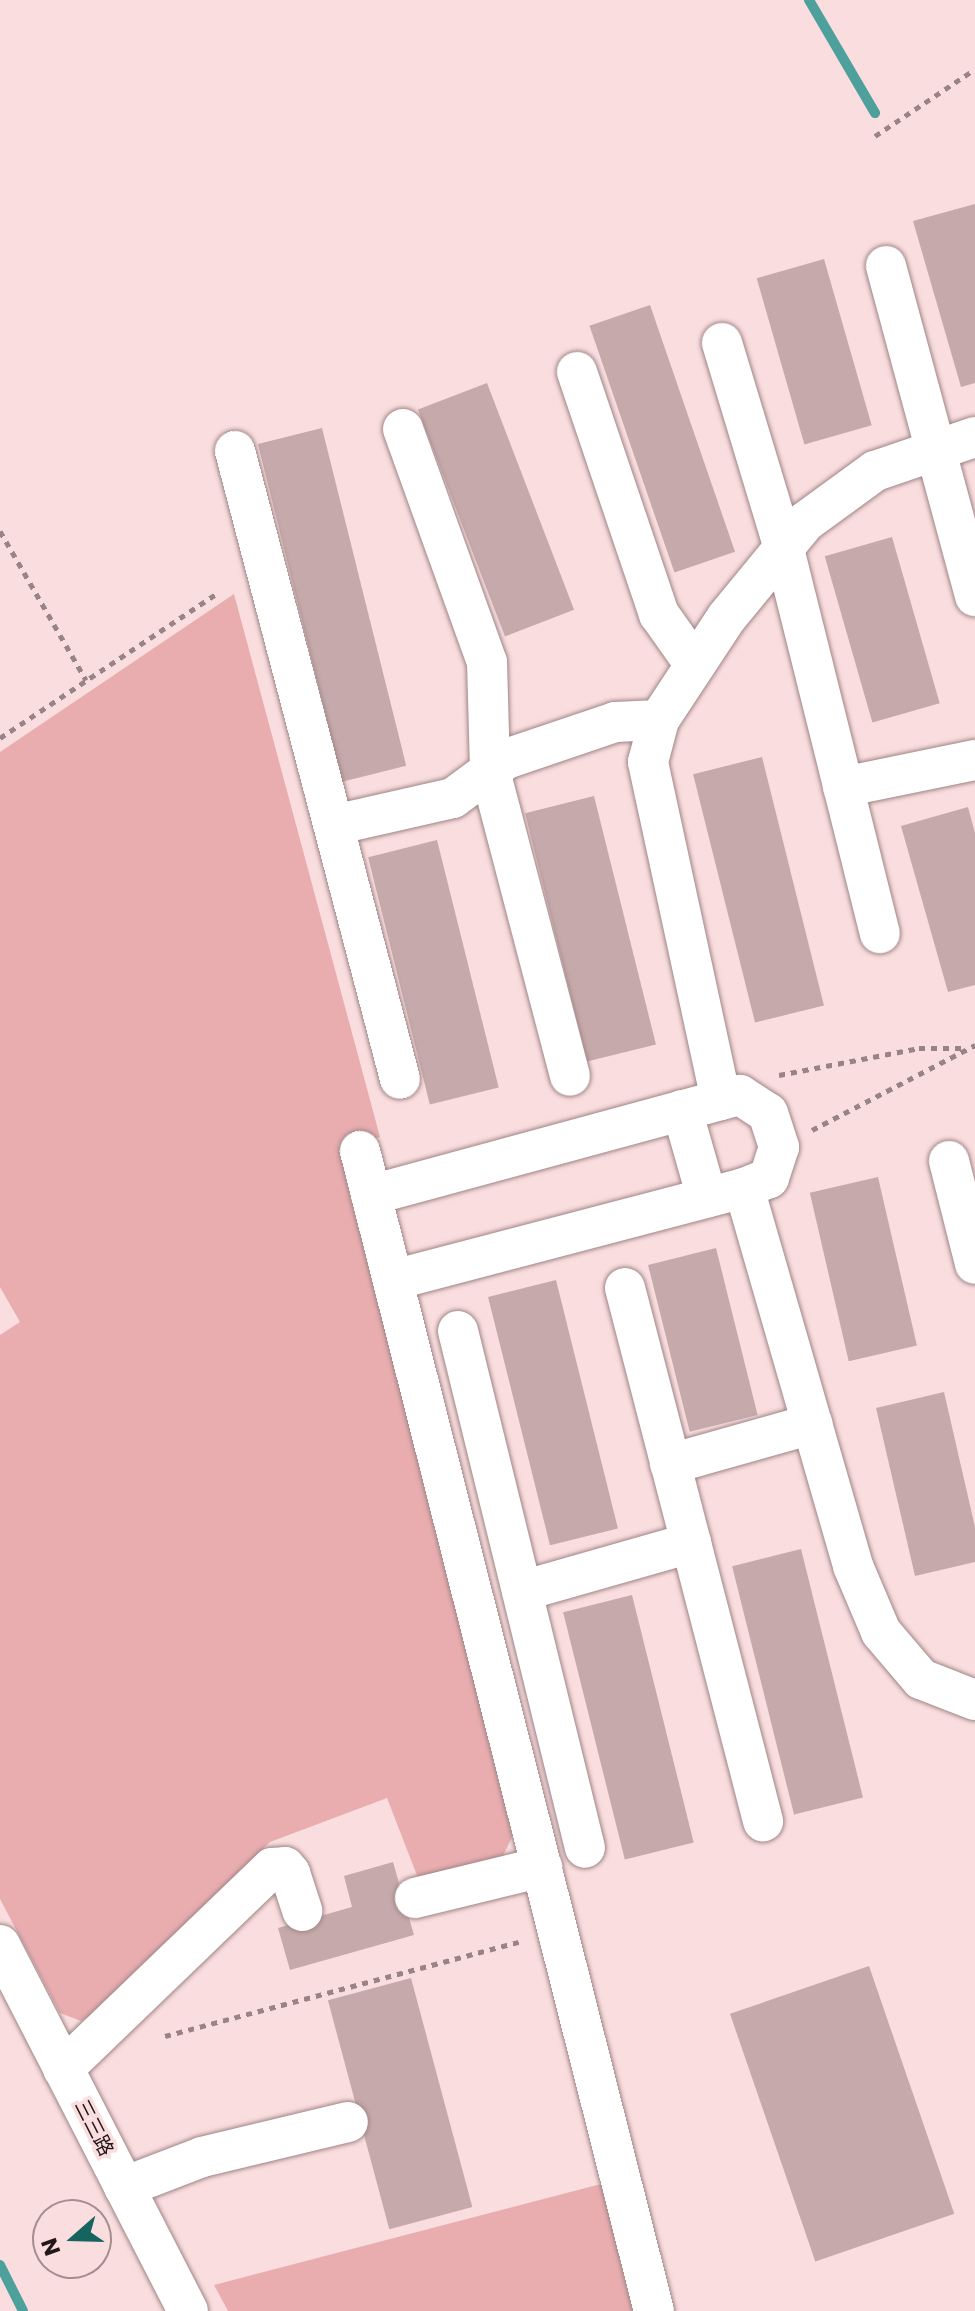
<!DOCTYPE html>
<html>
<head>
<meta charset="utf-8">
<style>
  body { margin:0 }
  #map { position:relative; width:975px; height:2311px; overflow:hidden; background:#faddde; font-family:Poppins,"Noto Sans SC",sans-serif }
  div>[style] { position:absolute }
  [style*='--x'] { left:calc(var(--x)*1px); top:calc(var(--y)*1px); width:calc(var(--w)*1px); rotate:calc(var(--a)*1deg) }
  .green>* { inset:0; background:#e9adb0 }
  .stream>* { height:10px; margin:-5px; padding:0 5px; transform-origin:5px; border-radius:5px; background:#4da09c }
  .building>* { inset:0; background:#c6aaab; transform-origin:0 0 }
  .path>* { height:5px; margin-top:-2.5px; transform-origin:0; background:repeating-linear-gradient(90deg,#998485 0 6px,transparent 0 12px) }
  .roads { filter:drop-shadow(0 0 2px #9f8586) drop-shadow(0 0 2px #9f8586) }
  .minor>* { height:40px; margin:-20px; padding:0 20px; transform-origin:20px; border-radius:20px; background:#fff }
  span { translate:-50% -50%; white-space:nowrap; text-align:center; line-height:1.15; -webkit-text-stroke:7px #faddde; paint-order:stroke }
  .street-label { font-size:20px; color:#221818 }
  .north { position:absolute; left:32px; top:2199px; width:80px; height:80px; box-sizing:border-box; background:#faddde; border:2px solid #a48e8f; border-radius:50%; rotate:250deg; font-size:22px; font-weight:700; line-height:32px; text-align:center; color:#221818 }
  .north::after { content:''; display:block; margin:auto; width:28px; height:36px; background:#156460; clip-path:polygon(50% 0,100% 100%,50% 72%,0 100%) }
</style>
</head>
<body>
<div id="map">
  <div class="green">
    <div style="clip-path:polygon(234px 594px,380px 1137px,349px 1148px,515px 1831px,501px 1860px,418px 1878px,387px 1798px,270px 1842px,105px 2007px,81px 2021px,60px 2013px,0 1899px,0 1335px,20px 1322px,0 1287px,0 752px)"></div>
    <div style="clip-path:polygon(601px 2184px,633px 2311px,228px 2311px,214px 2285px)"></div>
  </div>
  <div class="stream">
    <div style="--x:809;--y:0;--w:131;--a:59.7"></div>
    <div style="--x:0;--y:2265;--w:51;--a:63.4"></div>
  </div>
  <div class="building">
    <div style="clip-path:polygon(975px 204px,975px 383px,961px 387px,913px 221px)"></div>
    <div style="left:824px;top:259px;width:173px;height:70px;rotate:74deg"></div>
    <div style="left:650px;top:305px;width:261px;height:64px;rotate:71deg"></div>
    <div style="left:487px;top:383px;width:243px;height:74px;rotate:69deg"></div>
    <div style="left:322px;top:428px;width:348px;height:66px;rotate:76deg"></div>
    <div style="left:892px;top:537px;width:173px;height:70px;rotate:74deg"></div>
    <div style="left:762px;top:757px;width:256px;height:71px;rotate:76deg"></div>
    <div style="left:594px;top:796px;width:256px;height:71px;rotate:76deg"></div>
    <div style="clip-path:polygon(968px 807px,975px 833px,975px 985px,948px 992px,901px 826px)"></div>
    <div style="left:437px;top:840px;width:255px;height:71px;rotate:76deg"></div>
    <div style="left:878px;top:1177px;width:173px;height:70px;rotate:77deg"></div>
    <div style="left:716px;top:1248px;width:172px;height:70px;rotate:76deg"></div>
    <div style="left:556px;top:1280px;width:256px;height:70px;rotate:76deg"></div>
    <div style="clip-path:polygon(944px 1392px,975px 1527px,975px 1562px,915px 1576px,876px 1408px)"></div>
    <div style="left:801px;top:1549px;width:256px;height:71px;rotate:76deg"></div>
    <div style="left:632px;top:1595px;width:255px;height:71px;rotate:76deg"></div>
    <div style="clip-path:polygon(393px 1862px,414px 1935px,290px 1970px,278px 1928px,352px 1907px,344px 1876px)"></div>
    <div style="left:869px;top:1966px;width:262px;height:147px;rotate:71deg"></div>
    <div style="left:411px;top:1978px;width:237px;height:86px;rotate:75deg"></div>
  </div>
  <div class="path">
    <div style="--x:875;--y:136;--w:120;--a:-33.8"></div>
    <div style="--x:0;--y:531;--w:172;--a:60"></div>
    <div style="--x:0;--y:738;--w:263;--a:-33.7"></div>
    <div style="--x:779;--y:1075;--w:143;--a:-10.9"></div>
    <div style="--x:919;--y:1048;--w:48;--a:0"></div>
    <div style="--x:812;--y:1130;--w:184;--a:-27.5"></div>
    <div style="--x:165;--y:2036;--w:370;--a:-14.9"></div>
  </div>
  <div class="roads">
    <div class="minor">
      <div style="--x:886;--y:266;--w:342;--a:74.9"></div>
      <div style="--x:722;--y:343;--w:215;--a:73.2"></div>
      <div style="--x:784;--y:549;--w:396;--a:76"></div>
      <div style="--x:577;--y:372;--w:256;--a:71.3"></div>
      <div style="--x:659;--y:614;--w:62;--a:54.8"></div>
      <div style="--x:403;--y:429;--w:248;--a:70.2"></div>
      <div style="--x:487;--y:662;--w:109;--a:88.4"></div>
      <div style="--x:490;--y:771;--w:315;--a:75.3"></div>
      <div style="--x:235;--y:451;--w:649;--a:75.28"></div>
      <div style="--x:843;--y:787;--w:135;--a:-11.6"></div>
      <div style="--x:334;--y:825;--w:122;--a:-12.8"></div>
      <div style="--x:453;--y:798;--w:66;--a:-36.3"></div>
      <div style="--x:506;--y:759;--w:115;--a:-18.7"></div>
      <div style="--x:615;--y:722;--w:44;--a:-2.6"></div>
      <div style="--x:721;--y:1100;--w:346;--a:-102.2"></div>
      <div style="--x:648;--y:762;--w:43;--a:-75.3"></div>
      <div style="--x:659;--y:720;--w:123;--a:-56.6"></div>
      <div style="--x:727;--y:617;--w:123;--a:-50.6"></div>
      <div style="--x:805;--y:522;--w:87;--a:-36.1"></div>
      <div style="--x:875;--y:471;--w:106;--a:-18.8"></div>
      <div style="--x:682;--y:1110;--w:91;--a:74.1"></div>
      <div style="--x:360;--y:1151;--w:1197;--a:75.78"></div>
      <div style="--x:949;--y:1161;--w:106;--a:75.8"></div>
      <div style="--x:744;--y:1188;--w:393;--a:73.9"></div>
      <div style="--x:853;--y:1566;--w:72;--a:67"></div>
      <div style="--x:881;--y:1632;--w:62;--a:49.6"></div>
      <div style="--x:921;--y:1679;--w:58;--a:21.3"></div>
      <div style="--x:371;--y:1195;--w:382;--a:-15.2"></div>
      <div style="--x:740;--y:1095;--w:33;--a:33"></div>
      <div style="--x:768;--y:1113;--w:36;--a:72"></div>
      <div style="--x:779;--y:1147;--w:33;--a:108"></div>
      <div style="--x:769;--y:1178;--w:27;--a:158"></div>
      <div style="--x:744;--y:1188;--w:363;--a:165.3"></div>
      <div style="--x:625;--y:1288;--w:551;--a:75.48"></div>
      <div style="--x:458;--y:1331;--w:532;--a:76.2"></div>
      <div style="--x:670;--y:1464;--w:148;--a:-15.7"></div>
      <div style="--x:522;--y:1591;--w:176;--a:-15.9"></div>
      <div style="--x:415;--y:1898;--w:131;--a:-13.7"></div>
      <div style="--x:0;--y:1945;--w:411;--a:62.8"></div>
      <div style="--x:63;--y:2069;--w:290;--a:-43.9"></div>
      <div style="--x:272;--y:1868;--w:13;--a:-4"></div>
      <div style="--x:285;--y:1867;--w:8;--a:50"></div>
      <div style="--x:290;--y:1873;--w:40;--a:72"></div>
      <div style="--x:124;--y:2187;--w:84;--a:-21"></div>
      <div style="--x:202;--y:2157;--w:150;--a:-13.5"></div>
    </div>
  </div>
  <div class="street-label">
    <span style="left:94px;top:2128px;rotate:63deg">三三路</span>
  </div>
  <div class="north">N</div>
</div>
</body>
</html>
